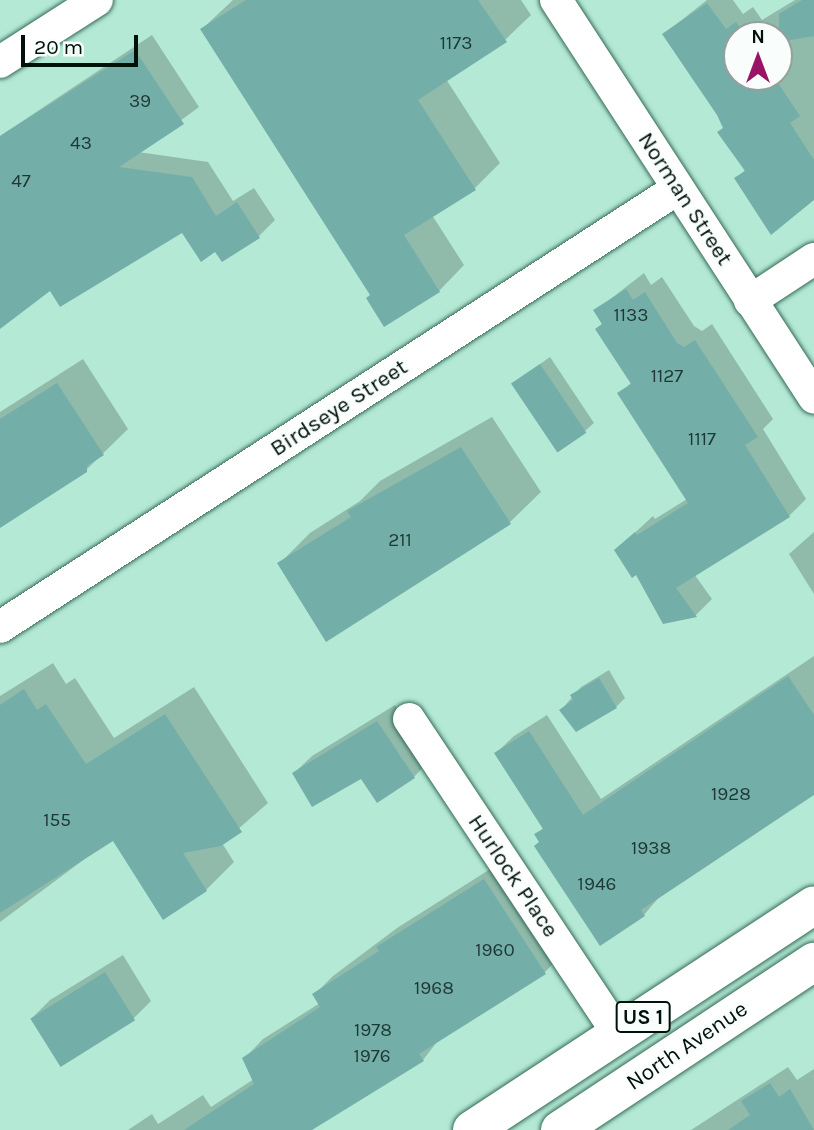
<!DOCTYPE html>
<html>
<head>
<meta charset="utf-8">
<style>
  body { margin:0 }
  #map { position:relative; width:814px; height:1130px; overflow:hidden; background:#b4ead5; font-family:Karla,sans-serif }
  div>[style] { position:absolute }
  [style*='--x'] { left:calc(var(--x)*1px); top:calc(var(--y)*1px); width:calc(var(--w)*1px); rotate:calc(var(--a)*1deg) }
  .shadow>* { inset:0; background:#0003 }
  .building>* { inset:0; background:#74aea9; transform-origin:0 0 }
  .roads { filter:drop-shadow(0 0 2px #376958) drop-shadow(0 0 2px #376958) }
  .minor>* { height:32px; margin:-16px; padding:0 16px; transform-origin:16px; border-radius:16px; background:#fff }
  .primary>* { height:38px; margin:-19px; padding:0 19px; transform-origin:19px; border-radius:19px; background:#fff }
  span { translate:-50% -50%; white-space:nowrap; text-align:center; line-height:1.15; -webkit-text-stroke:6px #f9fefc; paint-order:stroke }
  .number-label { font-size:19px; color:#1d3832 }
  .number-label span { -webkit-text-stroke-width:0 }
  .shield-label span { padding:2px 5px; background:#f9fefc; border:2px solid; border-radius:5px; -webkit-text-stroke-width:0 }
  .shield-label { font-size:21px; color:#00110a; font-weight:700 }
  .street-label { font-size:23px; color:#00110a }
  .north { position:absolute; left:723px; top:21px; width:70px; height:70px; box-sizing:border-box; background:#f9fefc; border:2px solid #959f9b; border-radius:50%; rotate:0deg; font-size:19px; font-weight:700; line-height:28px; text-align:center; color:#00110a }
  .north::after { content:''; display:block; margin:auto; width:24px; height:32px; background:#991367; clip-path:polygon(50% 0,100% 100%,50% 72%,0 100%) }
  .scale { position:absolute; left:21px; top:35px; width:117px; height:32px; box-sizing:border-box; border:4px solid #00110a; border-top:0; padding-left:9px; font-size:21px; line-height:24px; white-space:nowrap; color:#00110a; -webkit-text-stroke:5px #f9fefc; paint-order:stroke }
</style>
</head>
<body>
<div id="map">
  <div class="shadow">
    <div style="clip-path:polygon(233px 0,521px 0,531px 15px,505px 40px,446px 79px,500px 163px,474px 189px,432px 215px,464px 265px,439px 291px,372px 294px,202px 29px)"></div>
    <div style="clip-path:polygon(evenodd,707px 0,733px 0,743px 14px,753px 7px,762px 20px,795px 0,814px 0,814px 198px,771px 233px,736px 179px,746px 169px,718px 114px,664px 34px,707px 0,737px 35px,779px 35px,779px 77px,737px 77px,737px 35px)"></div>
    <div style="clip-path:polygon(152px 35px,199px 107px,138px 152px,208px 162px,233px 201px,254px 188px,275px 220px,259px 236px,215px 249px,183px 230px,50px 289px,0 327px,0 136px)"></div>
    <div style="clip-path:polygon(644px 273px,651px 285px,662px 277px,694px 326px,702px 331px,712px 324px,773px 419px,763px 429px,806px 499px,789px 516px,694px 574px,712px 599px,696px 615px,664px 622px,637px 573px,616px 550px,653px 516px,655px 519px,687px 499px,619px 394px,632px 382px,595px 311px)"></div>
    <div style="clip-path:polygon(550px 357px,594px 423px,585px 431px,513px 383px)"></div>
    <div style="clip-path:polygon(83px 359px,128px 429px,86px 470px,0 526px,0 412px)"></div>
    <div style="clip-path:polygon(492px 417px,541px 492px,510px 522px,327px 640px,279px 564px,310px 533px,360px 501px,380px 481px)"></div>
    <div style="clip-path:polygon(814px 532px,814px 594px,789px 554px)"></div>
    <div style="clip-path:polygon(814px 656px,814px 793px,660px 896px,644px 915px,541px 841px,536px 835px,544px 827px,496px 753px,514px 736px,547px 715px,601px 799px)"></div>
    <div style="clip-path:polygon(53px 663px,66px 684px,75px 678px,114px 738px,194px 687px,268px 803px,222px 843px,234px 862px,206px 890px,163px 917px,113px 838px,0 922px,0 696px)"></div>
    <div style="clip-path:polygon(609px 670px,625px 698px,616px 707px,561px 710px,581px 687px)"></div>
    <div style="clip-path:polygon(395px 705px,431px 759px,414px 777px,294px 773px,312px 756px)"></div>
    <div style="clip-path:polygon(503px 861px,564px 953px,545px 972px,440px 1038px,423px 1060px,310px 1130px,128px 1130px,152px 1114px,158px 1124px,203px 1095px,211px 1107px,254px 1079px,244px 1059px,263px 1039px,320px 1003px,314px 995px,333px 976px,397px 928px)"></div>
    <div style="clip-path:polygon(123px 955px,151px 1001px,134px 1018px,32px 1018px,50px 1000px)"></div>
    <div style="clip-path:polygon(788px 1067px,797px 1080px,814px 1069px,814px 1130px,691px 1130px)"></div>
  </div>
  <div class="building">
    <div style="clip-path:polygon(246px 0,478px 0,507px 42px,418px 100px,476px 190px,404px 235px,440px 292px,384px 327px,366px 298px,370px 295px,200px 29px)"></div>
    <div style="clip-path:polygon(802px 0,814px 0,814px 36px,779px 42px,779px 14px)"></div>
    <div style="clip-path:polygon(707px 3px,726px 29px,736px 22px,745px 35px,737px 35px,737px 77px,774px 77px,800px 116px,790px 123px,814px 160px,814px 200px,771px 235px,734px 178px,745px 171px,717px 132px,723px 128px,717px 115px,662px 34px)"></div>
    <div style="clip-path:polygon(135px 50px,184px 124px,119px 167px,192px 177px,216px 216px,237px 202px,260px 238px,222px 262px,215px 252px,201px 262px,182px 233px,60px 307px,50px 291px,0 329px,0 136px)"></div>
    <div style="clip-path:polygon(626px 289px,633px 300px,645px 292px,677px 343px,684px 347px,695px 340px,758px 437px,745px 445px,790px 517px,676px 588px,697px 617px,663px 624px,636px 575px,632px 578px,614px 550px,635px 532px,637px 535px,688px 503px,617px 393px,631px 384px,595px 329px,602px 324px,593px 310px)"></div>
    <div style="left:540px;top:364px;width:83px;height:35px;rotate:56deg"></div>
    <div style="clip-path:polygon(57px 383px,104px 455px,87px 466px,87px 472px,0 528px,0 419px)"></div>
    <div style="clip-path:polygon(461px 447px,511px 524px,326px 642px,277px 563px,351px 517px,347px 511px)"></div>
    <div style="clip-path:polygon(788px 676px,814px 715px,814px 795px,641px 910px,645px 916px,600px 946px,534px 846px,539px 842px,534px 834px,543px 829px,494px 753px,529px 731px,583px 815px)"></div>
    <div style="clip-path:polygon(599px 678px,617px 708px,576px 732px,559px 710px,573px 700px,570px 695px)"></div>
    <div style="clip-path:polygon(24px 689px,37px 710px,46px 704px,86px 764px,165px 714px,242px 832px,221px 846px,183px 853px,207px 891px,163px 920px,113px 841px,0 913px,0 705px)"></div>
    <div style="clip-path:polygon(377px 721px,415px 778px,377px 803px,361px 779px,312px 807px,292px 773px)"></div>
    <div style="clip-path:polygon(484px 879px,546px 974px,419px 1054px,424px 1061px,312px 1130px,184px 1130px,254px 1084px,242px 1058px,320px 1007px,312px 994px,379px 951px,376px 947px)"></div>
    <div style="left:105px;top:972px;width:57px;height:88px;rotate:58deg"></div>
    <div style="clip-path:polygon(770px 1083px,779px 1097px,790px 1089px,814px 1130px,728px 1130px,750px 1115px,741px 1101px)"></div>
  </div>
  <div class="roads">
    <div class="minor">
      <div style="--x:556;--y:0;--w:474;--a:57"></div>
      <div style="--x:0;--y:62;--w:115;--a:-32.6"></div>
      <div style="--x:750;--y:301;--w:77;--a:-33.3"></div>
      <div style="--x:0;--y:627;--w:806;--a:-32.9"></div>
      <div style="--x:409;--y:719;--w:377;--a:56.4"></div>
    </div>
    <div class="primary">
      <div style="--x:472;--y:1130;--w:409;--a:-33.3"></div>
      <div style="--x:560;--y:1130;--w:305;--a:-33.5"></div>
    </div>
  </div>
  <div class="number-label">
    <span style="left:456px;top:44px">1173</span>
    <span style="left:140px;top:102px">39</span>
    <span style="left:81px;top:144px">43</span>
    <span style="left:21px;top:182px">47</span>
    <span style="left:631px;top:316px">1133</span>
    <span style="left:667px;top:377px">1127</span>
    <span style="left:702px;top:440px">1117</span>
    <span style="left:400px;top:541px">211</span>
    <span style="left:731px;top:795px">1928</span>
    <span style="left:57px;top:821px">155</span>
    <span style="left:651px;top:849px">1938</span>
    <span style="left:597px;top:885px">1946</span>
    <span style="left:495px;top:951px">1960</span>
    <span style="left:434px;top:989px">1968</span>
    <span style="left:373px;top:1031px">1978</span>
    <span style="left:372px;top:1057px">1976</span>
  </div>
  <div class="shield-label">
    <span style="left:643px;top:1017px">US 1</span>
  </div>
  <div class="street-label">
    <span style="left:685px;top:199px;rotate:57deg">Norman Street</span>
    <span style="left:339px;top:408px;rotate:-33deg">Birdseye Street</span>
    <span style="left:513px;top:876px;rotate:56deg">Hurlock Place</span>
    <span style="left:687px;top:1046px;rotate:-34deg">North Avenue</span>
  </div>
  <div class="north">N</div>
  <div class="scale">20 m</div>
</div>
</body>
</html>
